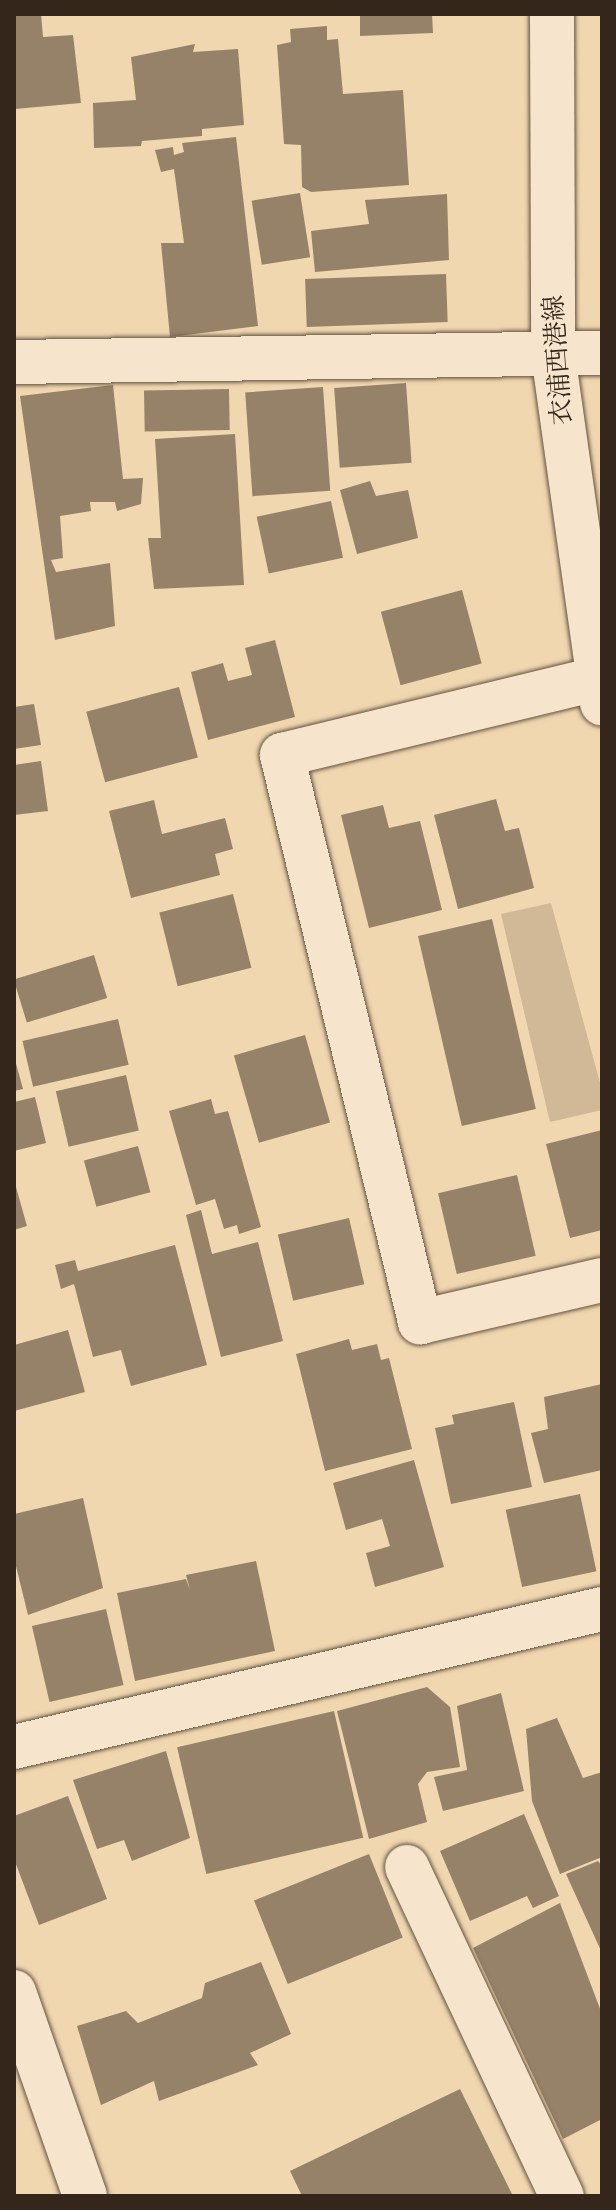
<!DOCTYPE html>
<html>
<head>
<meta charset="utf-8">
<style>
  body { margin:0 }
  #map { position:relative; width:616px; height:2210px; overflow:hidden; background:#f1d7b0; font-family:"IM FELL French Canon","Noto Serif JP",serif }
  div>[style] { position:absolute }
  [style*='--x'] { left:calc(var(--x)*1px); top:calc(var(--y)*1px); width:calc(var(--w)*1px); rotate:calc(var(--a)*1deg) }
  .green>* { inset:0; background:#d1b997 }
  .building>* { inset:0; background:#968268; transform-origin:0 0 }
  .roads { filter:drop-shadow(0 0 2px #635240) drop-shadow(0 0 2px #635240) }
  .minor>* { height:44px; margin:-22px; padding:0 22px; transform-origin:22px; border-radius:22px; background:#f6e5cc }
  .secondary>* { height:44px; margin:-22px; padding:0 22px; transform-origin:22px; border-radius:22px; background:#f6e5cc }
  span { translate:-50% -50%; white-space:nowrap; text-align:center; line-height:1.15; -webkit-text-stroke:6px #f6e5cc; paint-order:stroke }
  .street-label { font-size:26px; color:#34261b }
  .frame { position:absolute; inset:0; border:16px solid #34261b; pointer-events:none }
</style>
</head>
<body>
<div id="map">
  <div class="green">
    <div style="clip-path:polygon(551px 903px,602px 1090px,602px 1110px,550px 1122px,501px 914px)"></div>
  </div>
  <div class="building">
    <div style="clip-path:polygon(14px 14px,41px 14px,43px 37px,73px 35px,81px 103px,15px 109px)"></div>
    <div style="clip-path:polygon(360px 14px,432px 14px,433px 33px,360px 36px)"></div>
    <div style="clip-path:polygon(327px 26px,327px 40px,338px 39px,343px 94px,403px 90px,409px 185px,311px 192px,302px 187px,301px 145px,284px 144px,277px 45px,291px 42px,290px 29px)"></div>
    <div style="clip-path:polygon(195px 44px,193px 52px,238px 49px,244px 125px,202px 129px,202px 136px,142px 141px,141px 146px,94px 148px,93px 103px,136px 100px,131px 57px)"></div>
    <div style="clip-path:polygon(236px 137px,258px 326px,170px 337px,161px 243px,184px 243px,174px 169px,161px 172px,155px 150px,173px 147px,174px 155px,184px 152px,182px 143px)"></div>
    <div style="left:300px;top:193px;width:65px;height:49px;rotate:81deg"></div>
    <div style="clip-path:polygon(447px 194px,449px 260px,315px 272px,311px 231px,369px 224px,365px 200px)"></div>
    <div style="left:446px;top:274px;width:48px;height:141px;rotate:88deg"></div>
    <div style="left:406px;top:383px;width:80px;height:72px;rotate:86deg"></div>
    <div style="clip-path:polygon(113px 385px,123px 479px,143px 478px,141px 504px,117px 511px,115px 502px,90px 502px,91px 511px,60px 516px,63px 558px,51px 560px,56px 572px,110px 563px,115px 626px,55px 640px,20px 396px)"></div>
    <div style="left:323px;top:387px;width:104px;height:78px;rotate:86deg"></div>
    <div style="left:229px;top:389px;width:41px;height:85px;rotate:89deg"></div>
    <div style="clip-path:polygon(235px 434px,244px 585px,154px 589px,148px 538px,161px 538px,155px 439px)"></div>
    <div style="clip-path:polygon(370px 481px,376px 496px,408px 490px,418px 538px,357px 554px,340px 490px)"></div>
    <div style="left:331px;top:501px;width:58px;height:76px;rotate:78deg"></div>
    <div style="left:462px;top:590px;width:76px;height:84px;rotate:75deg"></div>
    <div style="clip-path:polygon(275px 640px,295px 717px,208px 740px,191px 672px,223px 663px,228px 681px,252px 675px,245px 648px)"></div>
    <div style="left:179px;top:687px;width:73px;height:96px;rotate:75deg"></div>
    <div style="clip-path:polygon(34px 704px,41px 745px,14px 749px,14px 707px)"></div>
    <div style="clip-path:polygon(41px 761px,48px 811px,14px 815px,14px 765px)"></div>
    <div style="clip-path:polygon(496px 799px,505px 831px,519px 828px,534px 888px,458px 909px,434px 815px)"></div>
    <div style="clip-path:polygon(154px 800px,162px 834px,225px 818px,233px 849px,215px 854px,220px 875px,131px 898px,109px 811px)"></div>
    <div style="clip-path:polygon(383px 805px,389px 828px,420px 821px,442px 910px,369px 928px,341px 815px)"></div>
    <div style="left:233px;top:894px;width:76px;height:76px;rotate:76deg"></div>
    <div style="left:492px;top:919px;width:195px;height:76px;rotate:77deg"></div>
    <div style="left:94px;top:955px;width:45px;height:84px;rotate:73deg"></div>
    <div style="left:118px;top:1019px;width:47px;height:98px;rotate:77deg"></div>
    <div style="left:305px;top:1035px;width:91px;height:74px;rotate:74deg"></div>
    <div style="clip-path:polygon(14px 1056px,23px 1089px,14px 1091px)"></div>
    <div style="left:126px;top:1075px;width:57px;height:72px;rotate:77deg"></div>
    <div style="clip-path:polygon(35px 1097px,46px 1143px,14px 1151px,14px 1102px)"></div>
    <div style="clip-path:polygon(211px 1099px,215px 1114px,228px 1111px,261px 1227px,239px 1234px,237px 1225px,224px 1229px,215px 1199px,196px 1205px,169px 1111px)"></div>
    <div style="clip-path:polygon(602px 1130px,602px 1230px,570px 1238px,546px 1144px)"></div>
    <div style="left:138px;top:1146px;width:48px;height:56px;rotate:75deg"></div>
    <div style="left:517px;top:1175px;width:83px;height:81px;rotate:77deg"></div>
    <div style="clip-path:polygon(14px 1180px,27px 1226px,14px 1230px)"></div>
    <div style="clip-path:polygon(201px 1210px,212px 1254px,258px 1242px,283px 1341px,221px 1357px,186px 1215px)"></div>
    <div style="left:349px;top:1218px;width:68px;height:73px;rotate:77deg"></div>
    <div style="clip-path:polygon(175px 1245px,207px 1365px,131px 1386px,121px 1350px,93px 1357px,74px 1284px,61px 1289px,55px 1265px,75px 1260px,78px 1271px)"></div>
    <div style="clip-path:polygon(68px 1330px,85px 1392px,14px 1411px,14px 1345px)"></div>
    <div style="clip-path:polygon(349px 1339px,352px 1350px,377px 1344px,381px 1360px,389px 1358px,412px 1449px,325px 1471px,296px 1354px)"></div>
    <div style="clip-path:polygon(602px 1384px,602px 1470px,544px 1483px,531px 1433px,548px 1429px,544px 1397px)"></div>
    <div style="clip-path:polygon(514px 1402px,532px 1487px,451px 1504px,435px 1428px,454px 1424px,452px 1415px)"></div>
    <div style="clip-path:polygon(414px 1460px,444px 1567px,375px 1587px,366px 1553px,390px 1546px,382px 1519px,346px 1530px,333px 1483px)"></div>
    <div style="left:580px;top:1494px;width:79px;height:76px;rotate:78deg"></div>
    <div style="clip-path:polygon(83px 1498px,103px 1588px,28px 1615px,14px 1558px,14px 1514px)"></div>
    <div style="clip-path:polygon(256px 1561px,275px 1651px,135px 1681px,117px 1593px,186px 1579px,190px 1590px,186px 1575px)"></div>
    <div style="left:106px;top:1609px;width:78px;height:76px;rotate:77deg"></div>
    <div style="clip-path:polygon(427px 1687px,450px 1707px,460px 1767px,427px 1772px,418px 1784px,427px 1822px,369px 1839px,337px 1711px)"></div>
    <div style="clip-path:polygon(501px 1693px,524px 1791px,443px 1811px,434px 1777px,467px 1770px,457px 1706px)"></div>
    <div style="left:334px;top:1711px;width:130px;height:161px;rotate:77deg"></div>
    <div style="clip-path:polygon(557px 1718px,583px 1778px,602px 1772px,602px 1857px,560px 1874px,532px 1801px,526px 1729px)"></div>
    <div style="clip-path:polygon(166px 1751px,190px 1838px,132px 1861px,124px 1840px,97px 1849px,73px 1780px)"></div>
    <div style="clip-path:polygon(68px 1796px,107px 1899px,39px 1925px,14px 1859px,14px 1816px)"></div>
    <div style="clip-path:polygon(524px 1814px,559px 1896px,533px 1908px,527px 1896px,470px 1921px,440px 1851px)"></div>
    <div style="left:369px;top:1854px;width:90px;height:124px;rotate:68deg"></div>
    <div style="clip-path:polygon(598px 1861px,602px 1866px,602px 1953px,566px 1874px)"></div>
    <div style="clip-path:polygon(560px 1903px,602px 2014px,602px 2119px,563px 2139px,473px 1948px)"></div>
    <div style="clip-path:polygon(261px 1962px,291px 2034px,250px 2053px,258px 2065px,159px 2101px,154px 2081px,101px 2105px,77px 2026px,126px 2011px,138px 2023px,202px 1998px,205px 1983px)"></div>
    <div style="clip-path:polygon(460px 2089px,513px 2196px,302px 2196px,290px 2171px)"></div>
  </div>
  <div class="roads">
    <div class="minor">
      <div style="--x:14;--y:362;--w:588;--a:-0.88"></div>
      <div style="--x:596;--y:679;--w:323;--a:166.4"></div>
      <div style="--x:282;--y:755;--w:584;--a:76.32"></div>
      <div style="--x:420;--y:1322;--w:187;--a:-13"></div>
      <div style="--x:14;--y:1747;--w:604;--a:-13.21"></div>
      <div style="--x:407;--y:1867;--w:364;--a:64.8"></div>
      <div style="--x:14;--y:1992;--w:216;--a:70.8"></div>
    </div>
    <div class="secondary">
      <div style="--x:552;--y:14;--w:340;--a:89.8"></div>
      <div style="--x:553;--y:354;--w:353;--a:82"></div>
    </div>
  </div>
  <div class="street-label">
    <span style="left:558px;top:360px;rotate:-94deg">衣浦西港線</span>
  </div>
  <div class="frame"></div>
</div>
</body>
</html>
